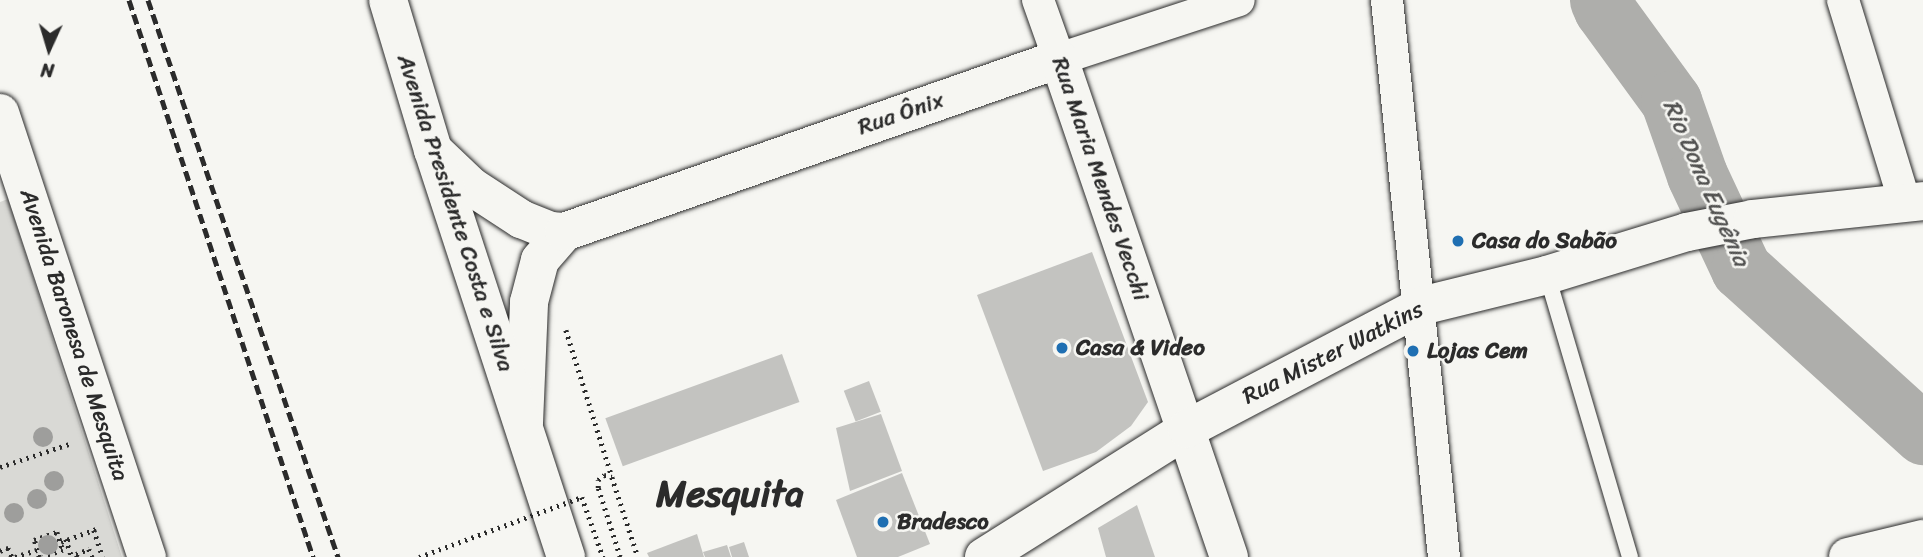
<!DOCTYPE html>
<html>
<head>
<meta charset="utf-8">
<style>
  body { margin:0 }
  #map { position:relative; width:1923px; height:557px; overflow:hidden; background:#f6f6f2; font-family:Sriracha,sans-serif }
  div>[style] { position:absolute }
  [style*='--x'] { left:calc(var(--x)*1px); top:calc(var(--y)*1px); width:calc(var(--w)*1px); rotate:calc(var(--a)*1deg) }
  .green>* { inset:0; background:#d9d9d5 }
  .river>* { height:61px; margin:-30.5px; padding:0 30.5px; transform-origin:30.5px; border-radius:30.5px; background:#aeaeab }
  .building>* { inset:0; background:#c3c3c0; transform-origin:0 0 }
  .path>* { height:4.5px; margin-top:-2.25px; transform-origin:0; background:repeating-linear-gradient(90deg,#2b2b2b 0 2px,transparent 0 7px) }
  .roads { filter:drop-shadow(0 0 2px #2b2b2b) drop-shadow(0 0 2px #2b2b2b) }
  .lane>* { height:16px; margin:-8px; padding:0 8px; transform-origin:8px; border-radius:8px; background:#f6f6f2 }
  .street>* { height:32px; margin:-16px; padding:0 16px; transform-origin:16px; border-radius:16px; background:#f6f6f2 }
  .secondary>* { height:38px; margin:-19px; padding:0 19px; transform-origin:19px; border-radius:19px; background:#f6f6f2 }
  .primary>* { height:38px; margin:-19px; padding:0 19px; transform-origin:19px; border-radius:19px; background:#f6f6f2 }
  .rail>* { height:5px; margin-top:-2.5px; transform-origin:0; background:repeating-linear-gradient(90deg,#2b2b2b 0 10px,transparent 0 15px) }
  .path-bridge>* { height:4.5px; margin-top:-2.25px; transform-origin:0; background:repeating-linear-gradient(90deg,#2b2b2b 0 2px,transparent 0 7px) }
  .trees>* { width:20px; height:20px; margin:-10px; border-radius:50%; background:#9e9e9c }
  .dots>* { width:19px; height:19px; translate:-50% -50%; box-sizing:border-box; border:4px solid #f6f6f2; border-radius:50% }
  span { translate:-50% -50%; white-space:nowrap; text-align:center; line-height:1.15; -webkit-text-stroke:5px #f6f6f2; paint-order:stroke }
  .street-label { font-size:23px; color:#2b2b2b }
  .poi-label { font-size:23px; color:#2b2b2b; font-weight:700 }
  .left { translate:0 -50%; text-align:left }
  .water-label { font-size:24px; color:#525251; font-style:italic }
  .town-label { font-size:37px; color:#2b2b2b; font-weight:700 }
  .north { position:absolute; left:14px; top:14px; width:70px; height:70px; -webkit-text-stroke:5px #f6f6f2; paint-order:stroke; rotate:184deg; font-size:19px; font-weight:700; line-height:28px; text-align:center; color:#2b2b2b }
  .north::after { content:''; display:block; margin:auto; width:24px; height:32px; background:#2b2b2b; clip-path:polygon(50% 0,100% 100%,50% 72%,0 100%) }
</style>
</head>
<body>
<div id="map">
  <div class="green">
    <div style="clip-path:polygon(8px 199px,122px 557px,0 557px,0 202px)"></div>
  </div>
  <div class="river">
    <div style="--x:1600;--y:0;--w:10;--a:66"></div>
    <div style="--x:1604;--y:9;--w:114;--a:53.9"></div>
    <div style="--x:1671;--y:101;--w:78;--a:70.6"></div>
    <div style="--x:1697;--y:175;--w:104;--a:64.9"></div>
    <div style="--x:1741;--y:269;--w:246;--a:42.2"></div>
  </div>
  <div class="building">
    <div style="clip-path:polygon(1092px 252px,1148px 402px,1131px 426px,1096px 452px,1043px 471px,977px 295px)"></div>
    <div style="left:782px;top:354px;width:51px;height:188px;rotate:70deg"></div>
    <div style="left:869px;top:381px;width:33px;height:27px;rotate:69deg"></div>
    <div style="clip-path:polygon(881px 414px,902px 471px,850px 491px,836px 428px)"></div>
    <div style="clip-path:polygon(902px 473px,930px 544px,898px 557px,857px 557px,836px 500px)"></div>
    <div style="clip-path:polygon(1137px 505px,1155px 557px,1106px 557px,1098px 528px)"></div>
    <div style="clip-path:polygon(697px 534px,704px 557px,649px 557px,647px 553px)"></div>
    <div style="clip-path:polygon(744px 542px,749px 557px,732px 557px,729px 547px)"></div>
    <div style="clip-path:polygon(727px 545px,731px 557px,705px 557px,703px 552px)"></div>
  </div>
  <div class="path">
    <div style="--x:566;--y:330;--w:154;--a:72.6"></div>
    <div style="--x:0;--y:467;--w:76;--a:-18.4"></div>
    <div style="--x:94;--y:530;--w:28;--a:72"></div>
    <div style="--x:66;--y:539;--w:19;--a:72"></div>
    <div style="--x:61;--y:542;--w:40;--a:-20.2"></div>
    <div style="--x:0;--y:551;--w:9;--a:-21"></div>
    <div style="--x:8;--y:548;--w:10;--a:66"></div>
    <div style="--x:15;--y:557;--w:23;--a:-18"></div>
    <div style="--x:39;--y:557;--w:18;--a:-106"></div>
    <div style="--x:34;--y:540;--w:24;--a:-19"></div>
    <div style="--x:57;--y:532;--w:19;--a:72"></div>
    <div style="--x:63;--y:550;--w:21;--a:161"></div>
    <div style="--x:77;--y:557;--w:3;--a:-108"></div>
    <div style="--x:76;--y:554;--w:14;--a:-21"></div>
    <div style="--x:89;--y:549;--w:9;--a:69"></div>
    <div style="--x:620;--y:557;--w:72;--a:-107.7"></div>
    <div style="--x:598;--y:488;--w:8;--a:-90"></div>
    <div style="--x:598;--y:480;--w:8;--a:-40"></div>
    <div style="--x:604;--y:475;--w:8;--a:14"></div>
    <div style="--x:612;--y:477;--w:84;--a:72"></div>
  </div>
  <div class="roads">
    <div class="lane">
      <div style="--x:1547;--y:275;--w:294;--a:73.6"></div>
    </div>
    <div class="street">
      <div style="--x:1038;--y:0;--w:63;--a:70.4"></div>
      <div style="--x:1059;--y:59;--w:189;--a:-18.1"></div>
      <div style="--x:1387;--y:0;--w:560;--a:84.16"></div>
      <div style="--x:1843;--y:0;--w:212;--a:73"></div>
    </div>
    <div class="secondary">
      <div style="--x:0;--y:113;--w:468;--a:71.7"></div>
      <div style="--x:433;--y:150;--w:54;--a:43.5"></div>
      <div style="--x:472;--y:187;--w:59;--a:33.1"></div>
      <div style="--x:521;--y:219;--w:31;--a:22"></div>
      <div style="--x:550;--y:231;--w:14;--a:4"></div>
      <div style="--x:524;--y:423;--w:121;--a:-87.6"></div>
      <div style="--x:529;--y:302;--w:43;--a:-75.3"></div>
      <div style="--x:540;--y:260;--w:37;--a:-49"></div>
      <div style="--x:564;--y:232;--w:524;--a:-19.26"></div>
      <div style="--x:1059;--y:59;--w:526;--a:71.15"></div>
      <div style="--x:984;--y:557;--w:240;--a:-32.2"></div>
      <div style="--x:1187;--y:429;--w:264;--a:-27.7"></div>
      <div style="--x:1421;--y:306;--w:130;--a:-13.8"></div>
      <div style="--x:1547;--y:275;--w:146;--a:-17.1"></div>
      <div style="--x:1687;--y:232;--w:67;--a:-11.1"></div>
      <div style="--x:1753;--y:219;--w:171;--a:-6"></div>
      <div style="--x:1848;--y:557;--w:77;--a:-13.5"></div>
    </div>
    <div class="primary">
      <div style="--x:388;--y:0;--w:157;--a:73.3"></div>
      <div style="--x:433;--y:150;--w:428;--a:71.9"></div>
    </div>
  </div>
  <div class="rail">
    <div style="--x:129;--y:0;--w:587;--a:71.72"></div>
    <div style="--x:148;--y:0;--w:589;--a:71.16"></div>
  </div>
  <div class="path-bridge">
    <div style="--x:419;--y:557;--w:174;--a:-20.2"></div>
    <div style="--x:582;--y:497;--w:64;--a:70.7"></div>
  </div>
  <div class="trees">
    <div style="left:43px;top:437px"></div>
    <div style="left:54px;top:481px"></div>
    <div style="left:37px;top:499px"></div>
    <div style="left:14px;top:513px"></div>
    <div style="left:48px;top:545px"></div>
  </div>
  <div class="dots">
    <div style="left:1458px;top:241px;background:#1f6fb2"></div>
    <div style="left:1062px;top:348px;background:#1f6fb2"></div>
    <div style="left:1413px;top:351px;background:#1f6fb2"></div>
    <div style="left:883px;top:522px;background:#1f6fb2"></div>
  </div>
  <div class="street-label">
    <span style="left:901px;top:114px;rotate:-19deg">Rua Ônix</span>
    <span style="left:1100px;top:179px;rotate:71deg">Rua Maria Mendes Vecchi</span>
    <span style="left:455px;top:213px;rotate:72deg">Avenida Presidente Costa e Silva</span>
    <span style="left:74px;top:335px;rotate:72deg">Avenida Baronesa de Mesquita</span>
    <span style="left:1333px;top:353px;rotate:-27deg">Rua Mister Watkins</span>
  </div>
  <div class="poi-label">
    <span class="left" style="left:1472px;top:241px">Casa do Sabão</span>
    <span class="left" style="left:1076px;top:348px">Casa &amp; Video</span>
    <span class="left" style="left:1427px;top:351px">Lojas Cem</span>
    <span class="left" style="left:897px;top:522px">Bradesco</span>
  </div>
  <div class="water-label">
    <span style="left:1706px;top:183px;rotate:66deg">Rio Dona Eugênia</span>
  </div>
  <div class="town-label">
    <span style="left:730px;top:494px">Mesquita</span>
  </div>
  <div class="north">N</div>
</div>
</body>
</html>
